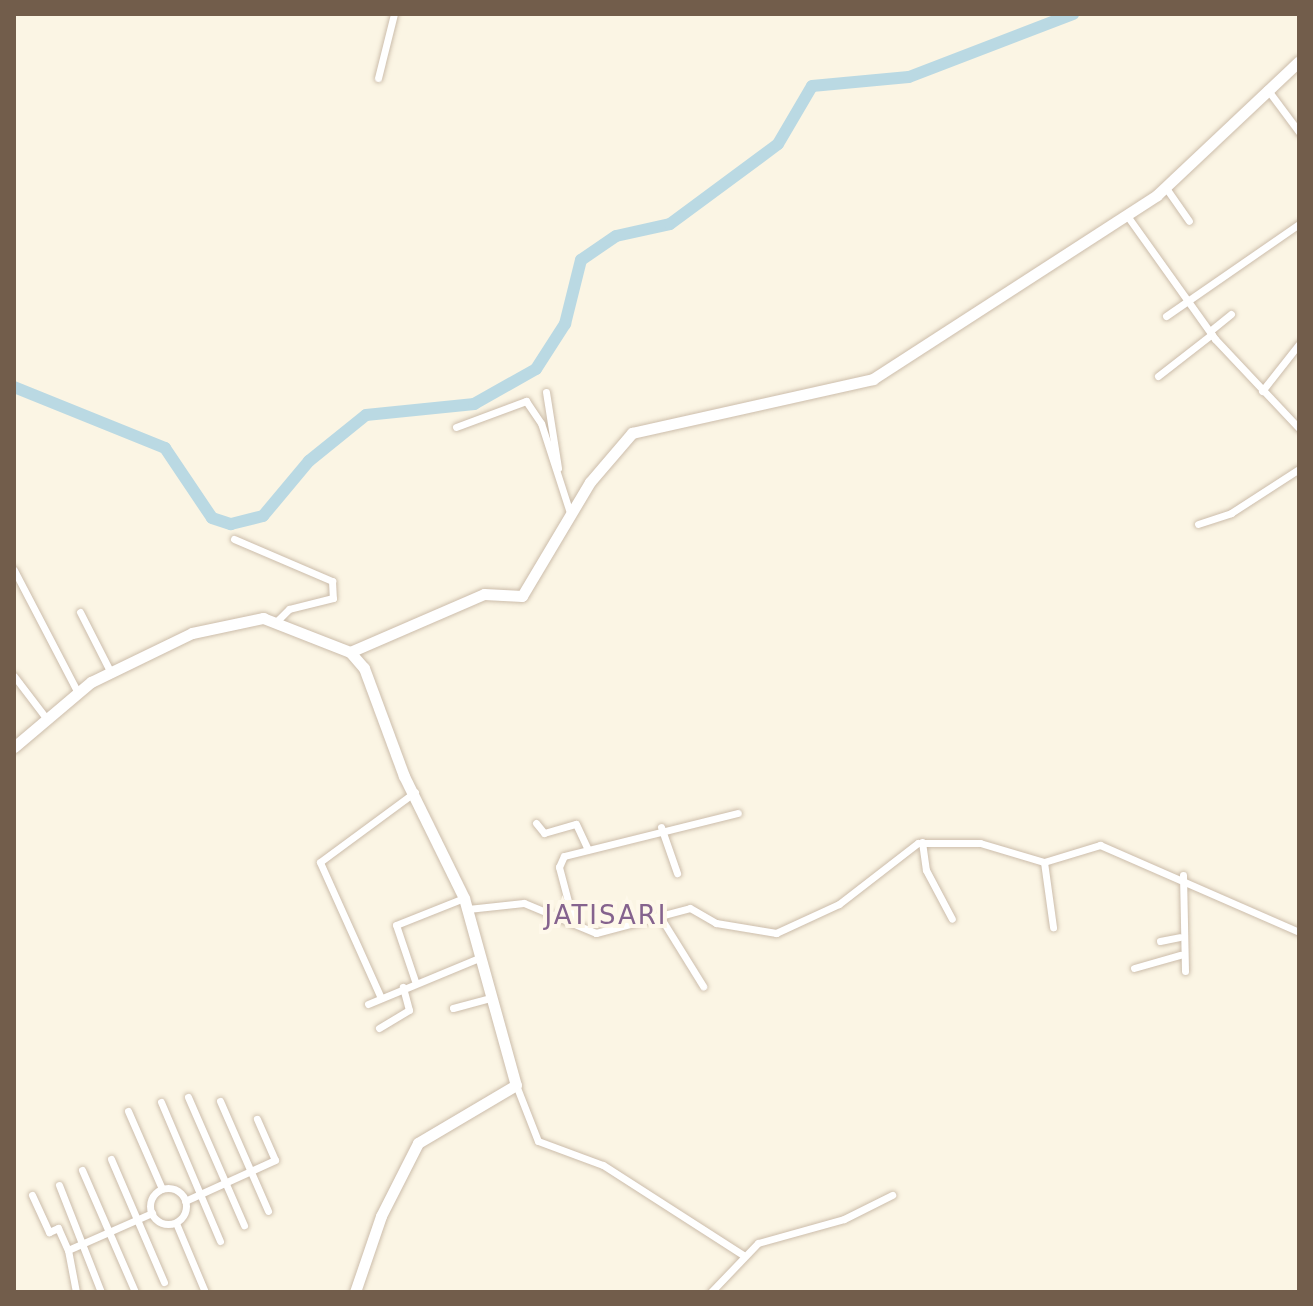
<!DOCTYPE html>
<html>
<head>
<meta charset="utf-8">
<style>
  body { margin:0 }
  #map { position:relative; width:1313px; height:1306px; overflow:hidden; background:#fbf5e4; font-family:"DejaVu Sans",sans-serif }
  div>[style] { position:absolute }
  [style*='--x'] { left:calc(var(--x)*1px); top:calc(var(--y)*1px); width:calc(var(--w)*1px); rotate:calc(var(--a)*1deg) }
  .river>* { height:12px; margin:-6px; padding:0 6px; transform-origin:6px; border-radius:6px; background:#bad9e3 }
  .roads { filter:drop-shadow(0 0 2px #ccbdab) drop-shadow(0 0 2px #ccbdab) }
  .street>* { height:7px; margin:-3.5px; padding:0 3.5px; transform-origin:3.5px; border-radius:3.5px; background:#fff }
  .street>.ring { margin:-3.5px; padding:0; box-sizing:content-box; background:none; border:7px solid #fff; border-radius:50% }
  .secondary>* { height:11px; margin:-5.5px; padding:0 5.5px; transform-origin:5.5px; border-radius:5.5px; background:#fff }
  span { translate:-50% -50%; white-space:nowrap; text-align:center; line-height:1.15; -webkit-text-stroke:8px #fef8ea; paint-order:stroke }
  .quarter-label { font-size:26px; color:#85638e; letter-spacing:2px }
  .frame { position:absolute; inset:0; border:16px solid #725d4b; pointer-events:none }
</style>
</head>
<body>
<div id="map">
  <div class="river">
    <div style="--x:14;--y:387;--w:163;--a:22"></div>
    <div style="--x:165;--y:448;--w:84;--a:56.1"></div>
    <div style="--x:212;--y:518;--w:20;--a:18"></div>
    <div style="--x:231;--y:524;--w:33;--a:-14"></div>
    <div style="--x:263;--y:516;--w:72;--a:-50.1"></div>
    <div style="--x:309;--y:461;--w:73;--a:-38.9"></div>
    <div style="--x:366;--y:415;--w:109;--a:-5.8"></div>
    <div style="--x:474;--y:404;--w:71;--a:-29.4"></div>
    <div style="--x:536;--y:369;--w:54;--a:-57.2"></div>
    <div style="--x:565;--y:324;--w:66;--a:-76"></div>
    <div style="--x:581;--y:260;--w:42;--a:-34.4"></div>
    <div style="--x:616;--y:236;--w:55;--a:-12.5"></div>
    <div style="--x:670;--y:224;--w:134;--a:-36.5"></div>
    <div style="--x:778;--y:144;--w:67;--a:-59.6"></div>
    <div style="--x:812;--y:86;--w:97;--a:-5.3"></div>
    <div style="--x:909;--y:77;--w:176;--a:-21"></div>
  </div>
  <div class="roads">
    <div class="street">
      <div style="--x:378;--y:78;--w:66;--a:-76"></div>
      <div style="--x:1267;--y:89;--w:54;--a:53.3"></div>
      <div style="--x:1166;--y:188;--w:40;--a:55.1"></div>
      <div style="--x:1128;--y:217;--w:150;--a:54.5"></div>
      <div style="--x:1215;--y:339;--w:122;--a:46.7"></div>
      <div style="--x:1166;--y:316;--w:162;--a:-34.7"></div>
      <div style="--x:1210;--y:331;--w:27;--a:-39"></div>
      <div style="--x:1158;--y:376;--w:68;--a:-37.9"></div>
      <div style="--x:1262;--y:391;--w:60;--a:-51.8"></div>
      <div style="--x:546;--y:392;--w:77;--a:81"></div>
      <div style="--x:456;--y:427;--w:75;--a:-20.4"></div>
      <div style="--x:526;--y:401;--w:27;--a:56"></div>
      <div style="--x:541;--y:423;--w:98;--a:72.1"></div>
      <div style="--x:1198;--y:524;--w:35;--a:-18"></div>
      <div style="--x:1231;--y:513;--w:81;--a:-32.9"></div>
      <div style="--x:234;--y:539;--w:107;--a:23.2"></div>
      <div style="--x:332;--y:581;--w:17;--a:87"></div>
      <div style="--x:333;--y:598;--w:45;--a:166"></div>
      <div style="--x:289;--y:609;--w:17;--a:135"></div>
      <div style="--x:14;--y:570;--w:136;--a:62.5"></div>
      <div style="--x:80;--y:612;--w:66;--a:63"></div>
      <div style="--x:14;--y:676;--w:53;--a:52.7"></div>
      <div style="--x:536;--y:823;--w:13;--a:51"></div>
      <div style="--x:544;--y:833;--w:33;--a:-16"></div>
      <div style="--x:576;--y:824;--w:26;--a:65"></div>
      <div style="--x:661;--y:827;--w:49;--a:70.8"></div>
      <div style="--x:922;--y:842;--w:28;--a:82"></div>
      <div style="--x:926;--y:870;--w:55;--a:62"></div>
      <div style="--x:1044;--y:862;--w:66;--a:82.1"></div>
      <div style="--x:1183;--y:875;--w:96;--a:88.8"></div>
      <div style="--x:468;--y:909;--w:56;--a:-6.1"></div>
      <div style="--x:524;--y:903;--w:78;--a:22.6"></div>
      <div style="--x:596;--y:933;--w:97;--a:-14.9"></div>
      <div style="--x:690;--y:908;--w:30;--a:30"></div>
      <div style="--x:716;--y:923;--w:61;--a:9.5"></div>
      <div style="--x:776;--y:933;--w:69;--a:-24.7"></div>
      <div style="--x:839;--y:904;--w:100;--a:-37.7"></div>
      <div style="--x:918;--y:843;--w:62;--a:0"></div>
      <div style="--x:980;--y:843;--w:67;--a:16.5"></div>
      <div style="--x:1044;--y:862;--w:59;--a:-16.9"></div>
      <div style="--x:1100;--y:845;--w:217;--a:23.6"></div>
      <div style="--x:659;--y:915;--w:84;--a:58.2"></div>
      <div style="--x:573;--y:920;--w:55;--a:-104.8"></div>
      <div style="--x:559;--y:867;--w:12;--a:-66"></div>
      <div style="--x:564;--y:856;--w:179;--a:-13.9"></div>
      <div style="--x:1160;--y:941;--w:20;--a:-11"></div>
      <div style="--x:1134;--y:968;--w:48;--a:-15.8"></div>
      <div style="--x:415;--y:981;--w:59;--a:-108.7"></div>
      <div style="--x:396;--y:925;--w:73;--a:-21.7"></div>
      <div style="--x:381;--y:998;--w:149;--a:-114.2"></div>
      <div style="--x:320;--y:862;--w:118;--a:-36.4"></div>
      <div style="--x:368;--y:1004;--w:120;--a:-22.5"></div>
      <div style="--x:453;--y:1008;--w:39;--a:-15"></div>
      <div style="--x:379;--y:1028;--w:35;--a:-31"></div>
      <div style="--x:409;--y:1010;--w:24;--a:-105"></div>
      <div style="--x:516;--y:1085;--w:60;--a:68.6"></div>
      <div style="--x:538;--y:1141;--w:69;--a:20.3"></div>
      <div style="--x:603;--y:1165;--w:166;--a:32.7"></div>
      <div style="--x:188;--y:1097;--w:140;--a:66.4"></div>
      <div style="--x:220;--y:1101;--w:120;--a:66.4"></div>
      <div style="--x:161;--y:1102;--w:151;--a:67"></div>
      <div style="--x:128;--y:1111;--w:85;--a:66.4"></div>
      <div style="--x:111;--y:1159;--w:134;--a:66.7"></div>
      <div style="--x:82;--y:1170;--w:133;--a:66.5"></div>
      <div style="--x:59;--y:1185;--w:115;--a:68.6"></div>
      <div class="ring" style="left:150px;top:1188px;width:29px;height:29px"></div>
      <div style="--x:32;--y:1195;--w:41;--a:65.3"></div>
      <div style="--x:49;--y:1232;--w:10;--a:-24"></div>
      <div style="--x:58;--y:1228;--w:24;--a:66"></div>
      <div style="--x:68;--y:1250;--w:43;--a:79.2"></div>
      <div style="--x:185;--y:1201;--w:99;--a:-24.5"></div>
      <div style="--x:275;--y:1160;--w:45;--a:-113.7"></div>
      <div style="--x:176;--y:1223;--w:75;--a:67.2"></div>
      <div style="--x:68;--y:1250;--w:92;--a:-23.8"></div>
      <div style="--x:711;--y:1292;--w:68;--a:-46.2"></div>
      <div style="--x:758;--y:1243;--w:89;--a:-15.6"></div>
      <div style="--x:844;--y:1219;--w:54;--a:-26.6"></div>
    </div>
    <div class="secondary">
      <div style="--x:350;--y:652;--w:21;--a:49"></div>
      <div style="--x:364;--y:668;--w:115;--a:69.7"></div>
      <div style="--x:404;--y:776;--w:136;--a:63.8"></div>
      <div style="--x:464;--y:898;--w:194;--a:74.5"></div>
      <div style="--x:516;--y:1085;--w:114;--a:149.4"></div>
      <div style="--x:418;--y:1143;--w:82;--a:116.9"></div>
      <div style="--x:381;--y:1216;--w:80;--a:108.9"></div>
      <div style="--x:14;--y:747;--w:101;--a:-40.2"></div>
      <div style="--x:91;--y:682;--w:112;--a:-25.9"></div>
      <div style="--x:192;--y:633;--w:73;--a:-11.9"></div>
      <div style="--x:263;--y:618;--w:93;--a:21.3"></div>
      <div style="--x:350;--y:652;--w:146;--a:-23.4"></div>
      <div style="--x:484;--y:594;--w:38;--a:3"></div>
      <div style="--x:522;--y:596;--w:133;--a:-59.2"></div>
      <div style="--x:590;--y:482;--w:65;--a:-49.4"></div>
      <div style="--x:632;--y:433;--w:247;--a:-12.6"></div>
      <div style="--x:873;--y:379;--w:338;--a:-32.9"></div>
      <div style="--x:1157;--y:195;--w:195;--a:-43.3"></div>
    </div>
  </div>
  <div class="quarter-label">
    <span style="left:606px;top:916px">JATISARI</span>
  </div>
  <div class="frame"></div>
</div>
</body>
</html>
